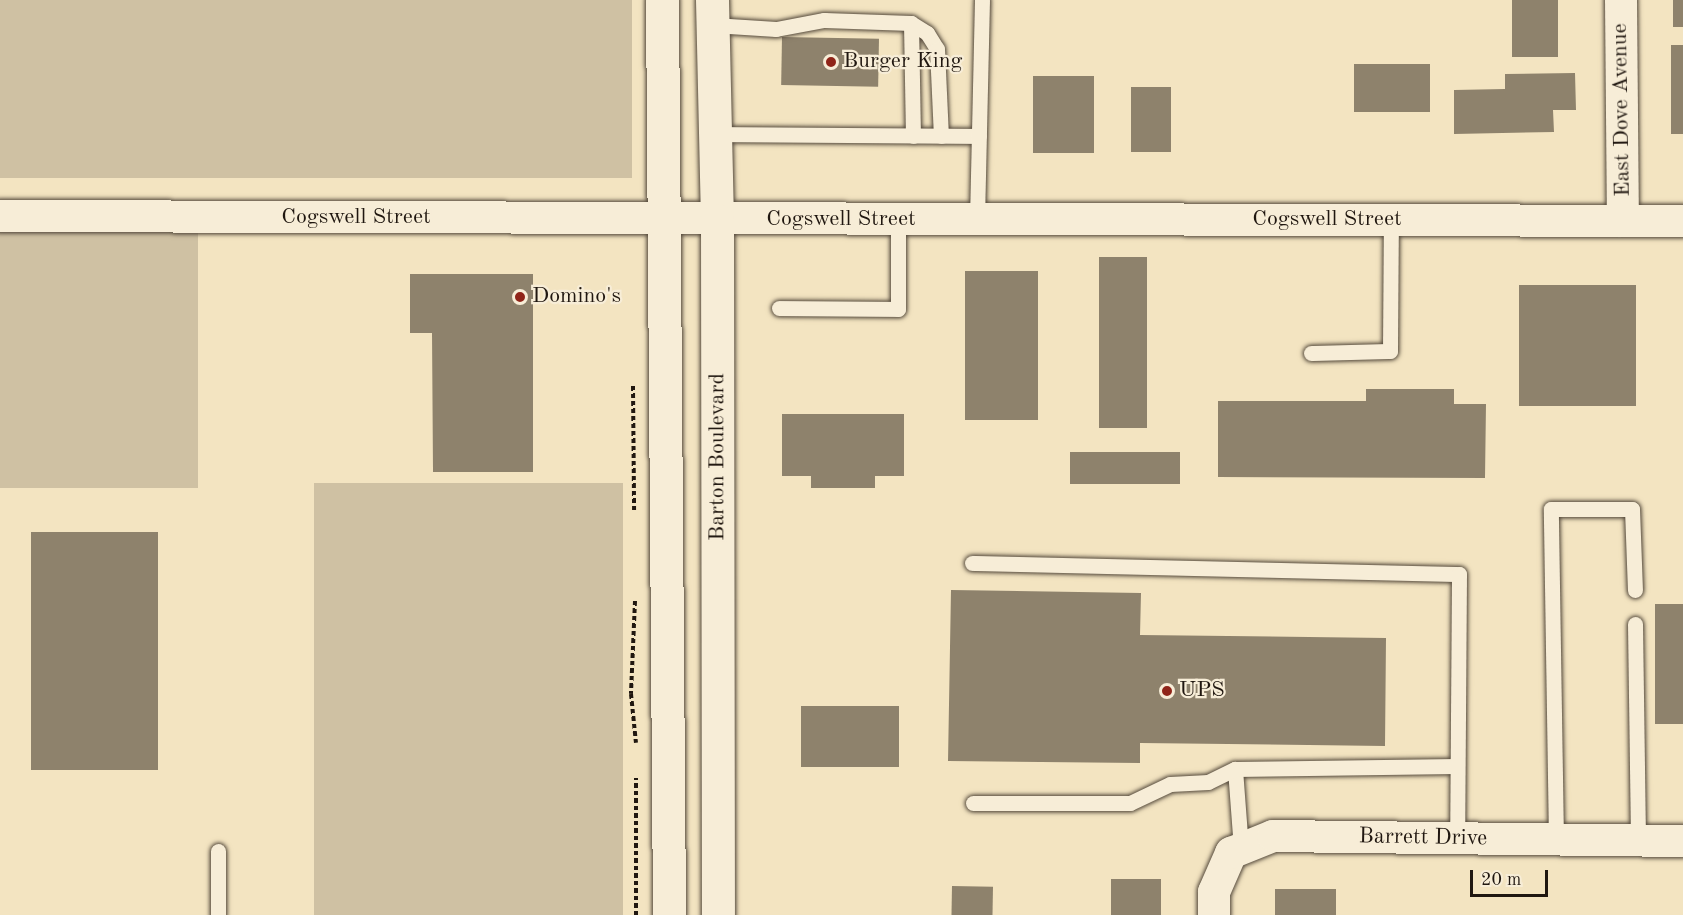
<!DOCTYPE html>
<html>
<head>
<meta charset="utf-8">
<style>
  body { margin:0 }
  #map { position:relative; width:1683px; height:915px; overflow:hidden; background:#f3e4c1; font-family:"Old Standard TT",serif }
  div>[style] { position:absolute }
  [style*='--x'] { left:calc(var(--x)*1px); top:calc(var(--y)*1px); width:calc(var(--w)*1px); rotate:calc(var(--a)*1deg) }
  .green>* { inset:0; background:#cfc1a3; transform-origin:0 0 }
  .building>* { inset:0; background:#8e826c; transform-origin:0 0 }
  .path>* { height:4px; margin-top:-2px; transform-origin:0; background:repeating-linear-gradient(90deg,#201710 0 4.5px,transparent 0 7.5px) }
  .roads { filter:drop-shadow(0 0 2px #554a3c) drop-shadow(0 0 2px #554a3c) }
  .lane>* { height:15px; margin:-7.5px; padding:0 7.5px; transform-origin:7.5px; border-radius:7.5px; background:#f7edd7 }
  .street>* { height:32px; margin:-16px; padding:0 16px; transform-origin:16px; border-radius:16px; background:#f7edd7 }
  .secondary>* { height:33px; margin:-16.5px; padding:0 16.5px; transform-origin:16.5px; border-radius:16.5px; background:#f7edd7 }
  .dots>* { width:16px; height:16px; translate:-50% -50%; box-sizing:border-box; border:3px solid #f7edd7; border-radius:50% }
  span { translate:-50% -50%; white-space:nowrap; text-align:center; line-height:1.15; -webkit-text-stroke:4.5px #f7edd7; paint-order:stroke }
  .poi-label { font-size:22px; color:#201710 }
  .left { translate:0 -50%; text-align:left }
  .street-label { font-size:22px; color:#201710 }
  .scale { position:absolute; left:1470px; top:870px; width:78px; height:27px; box-sizing:border-box; border:3px solid #201710; border-top:0; padding-left:8px; font-size:18px; line-height:21px; white-space:nowrap; color:#201710; -webkit-text-stroke:4px #f7edd7; paint-order:stroke }
</style>
</head>
<body>
<div id="map">
  <div class="green">
    <div style="left:0;top:0;width:632px;height:178px"></div>
    <div style="left:0;top:230px;width:198px;height:258px"></div>
    <div style="left:623px;top:483px;width:432px;height:309px;rotate:90deg"></div>
  </div>
  <div class="building">
    <div style="left:1512px;top:0;width:46px;height:57px"></div>
    <div style="left:1673px;top:0;width:10px;height:27px"></div>
    <div style="left:782px;top:37px;width:97px;height:48px;rotate:1deg"></div>
    <div style="left:1671px;top:45px;width:12px;height:89px"></div>
    <div style="left:1354px;top:64px;width:76px;height:48px"></div>
    <div style="clip-path:polygon(1575px 73px,1576px 110px,1553px 110px,1554px 132px,1454px 134px,1454px 90px,1505px 89px,1505px 74px)"></div>
    <div style="left:1033px;top:76px;width:61px;height:77px"></div>
    <div style="left:1131px;top:87px;width:40px;height:65px"></div>
    <div style="left:1099px;top:257px;width:48px;height:171px"></div>
    <div style="left:965px;top:271px;width:73px;height:149px"></div>
    <div style="clip-path:polygon(410px 274px,533px 274px,533px 472px,433px 472px,432px 333px,410px 333px)"></div>
    <div style="left:1519px;top:285px;width:117px;height:121px"></div>
    <div style="clip-path:polygon(1366px 389px,1454px 389px,1454px 404px,1486px 404px,1485px 478px,1218px 477px,1218px 401px,1366px 401px)"></div>
    <div style="clip-path:polygon(782px 414px,904px 414px,904px 476px,875px 476px,875px 488px,811px 488px,811px 476px,782px 476px)"></div>
    <div style="left:1070px;top:452px;width:110px;height:32px"></div>
    <div style="left:31px;top:532px;width:127px;height:238px"></div>
    <div style="clip-path:polygon(951px 590px,1141px 593px,1140px 635px,1386px 638px,1385px 746px,1140px 743px,1140px 763px,948px 761px)"></div>
    <div style="left:1655px;top:604px;width:28px;height:120px"></div>
    <div style="left:801px;top:706px;width:98px;height:61px"></div>
    <div style="left:1111px;top:879px;width:50px;height:36px"></div>
    <div style="left:952px;top:886px;width:41px;height:29px;rotate:1deg"></div>
    <div style="left:1275px;top:889px;width:61px;height:26px"></div>
  </div>
  <div class="path">
    <div style="--x:633;--y:386;--w:124;--a:89.5"></div>
    <div style="--x:635;--y:601;--w:93;--a:92.5"></div>
    <div style="--x:631;--y:694;--w:49;--a:84.2"></div>
    <div style="--x:636;--y:915;--w:137;--a:-90"></div>
  </div>
  <div class="roads">
    <div class="lane">
      <div style="--x:911;--y:23;--w:113;--a:89"></div>
      <div style="--x:713;--y:25;--w:63;--a:3.6"></div>
      <div style="--x:776;--y:29;--w:49;--a:-10.6"></div>
      <div style="--x:824;--y:20;--w:87;--a:2"></div>
      <div style="--x:911;--y:23;--w:19;--a:32"></div>
      <div style="--x:927;--y:33;--w:19;--a:58"></div>
      <div style="--x:937;--y:49;--w:87;--a:87.4"></div>
      <div style="--x:715;--y:134;--w:264;--a:0.4"></div>
      <div style="--x:977;--y:220;--w:220;--a:-88.7"></div>
      <div style="--x:779;--y:308;--w:119;--a:0.5"></div>
      <div style="--x:898;--y:309;--w:89;--a:-90"></div>
      <div style="--x:1311;--y:353;--w:79;--a:-1.5"></div>
      <div style="--x:1390;--y:351;--w:131;--a:-89.6"></div>
      <div style="--x:972;--y:563;--w:487;--a:1.3"></div>
      <div style="--x:1459;--y:574;--w:264;--a:90.4"></div>
      <div style="--x:1635;--y:624;--w:216;--a:89.2"></div>
      <div style="--x:1235;--y:769;--w:80;--a:85.7"></div>
      <div style="--x:973;--y:803;--w:157;--a:0"></div>
      <div style="--x:1130;--y:803;--w:44;--a:-25.4"></div>
      <div style="--x:1170;--y:784;--w:38;--a:-3"></div>
      <div style="--x:1208;--y:782;--w:30;--a:-26"></div>
      <div style="--x:1235;--y:769;--w:222;--a:-0.8"></div>
      <div style="--x:1556;--y:840;--w:331;--a:-90.9"></div>
      <div style="--x:1551;--y:509;--w:81;--a:0"></div>
      <div style="--x:1632;--y:509;--w:81;--a:87.9"></div>
      <div style="--x:218;--y:851;--w:64;--a:90"></div>
    </div>
    <div class="street">
      <div style="--x:1621;--y:0;--w:221;--a:89.5"></div>
      <div style="--x:0;--y:216;--w:1683;--a:0.17"></div>
      <div style="--x:1214;--y:915;--w:23;--a:-90"></div>
      <div style="--x:1214;--y:892;--w:43;--a:-66.4"></div>
      <div style="--x:1231;--y:853;--w:45;--a:-22"></div>
      <div style="--x:1273;--y:836;--w:410;--a:0.7"></div>
    </div>
    <div class="secondary">
      <div style="--x:662;--y:0;--w:915;--a:89.56"></div>
      <div style="--x:712;--y:0;--w:220;--a:88.7"></div>
      <div style="--x:717;--y:220;--w:695;--a:89.92"></div>
    </div>
  </div>
  <div class="dots">
    <div style="left:831px;top:62px;background:#8f2418"></div>
    <div style="left:520px;top:297px;background:#8f2418"></div>
    <div style="left:1167px;top:691px;background:#8f2418"></div>
  </div>
  <div class="poi-label">
    <span class="left" style="left:843px;top:62px">Burger King</span>
    <span class="left" style="left:532px;top:297px">Domino's</span>
    <span class="left" style="left:1179px;top:691px">UPS</span>
  </div>
  <div class="street-label">
    <span style="left:1622px;top:110px;rotate:-91deg">East Dove Avenue</span>
    <span style="left:356px;top:218px">Cogswell Street</span>
    <span style="left:841px;top:220px">Cogswell Street</span>
    <span style="left:1327px;top:220px">Cogswell Street</span>
    <span style="left:718px;top:457px;rotate:-90deg">Barton Boulevard</span>
    <span style="left:1423px;top:838px;rotate:1deg">Barrett Drive</span>
  </div>
  <div class="scale">20 m</div>
</div>
</body>
</html>
